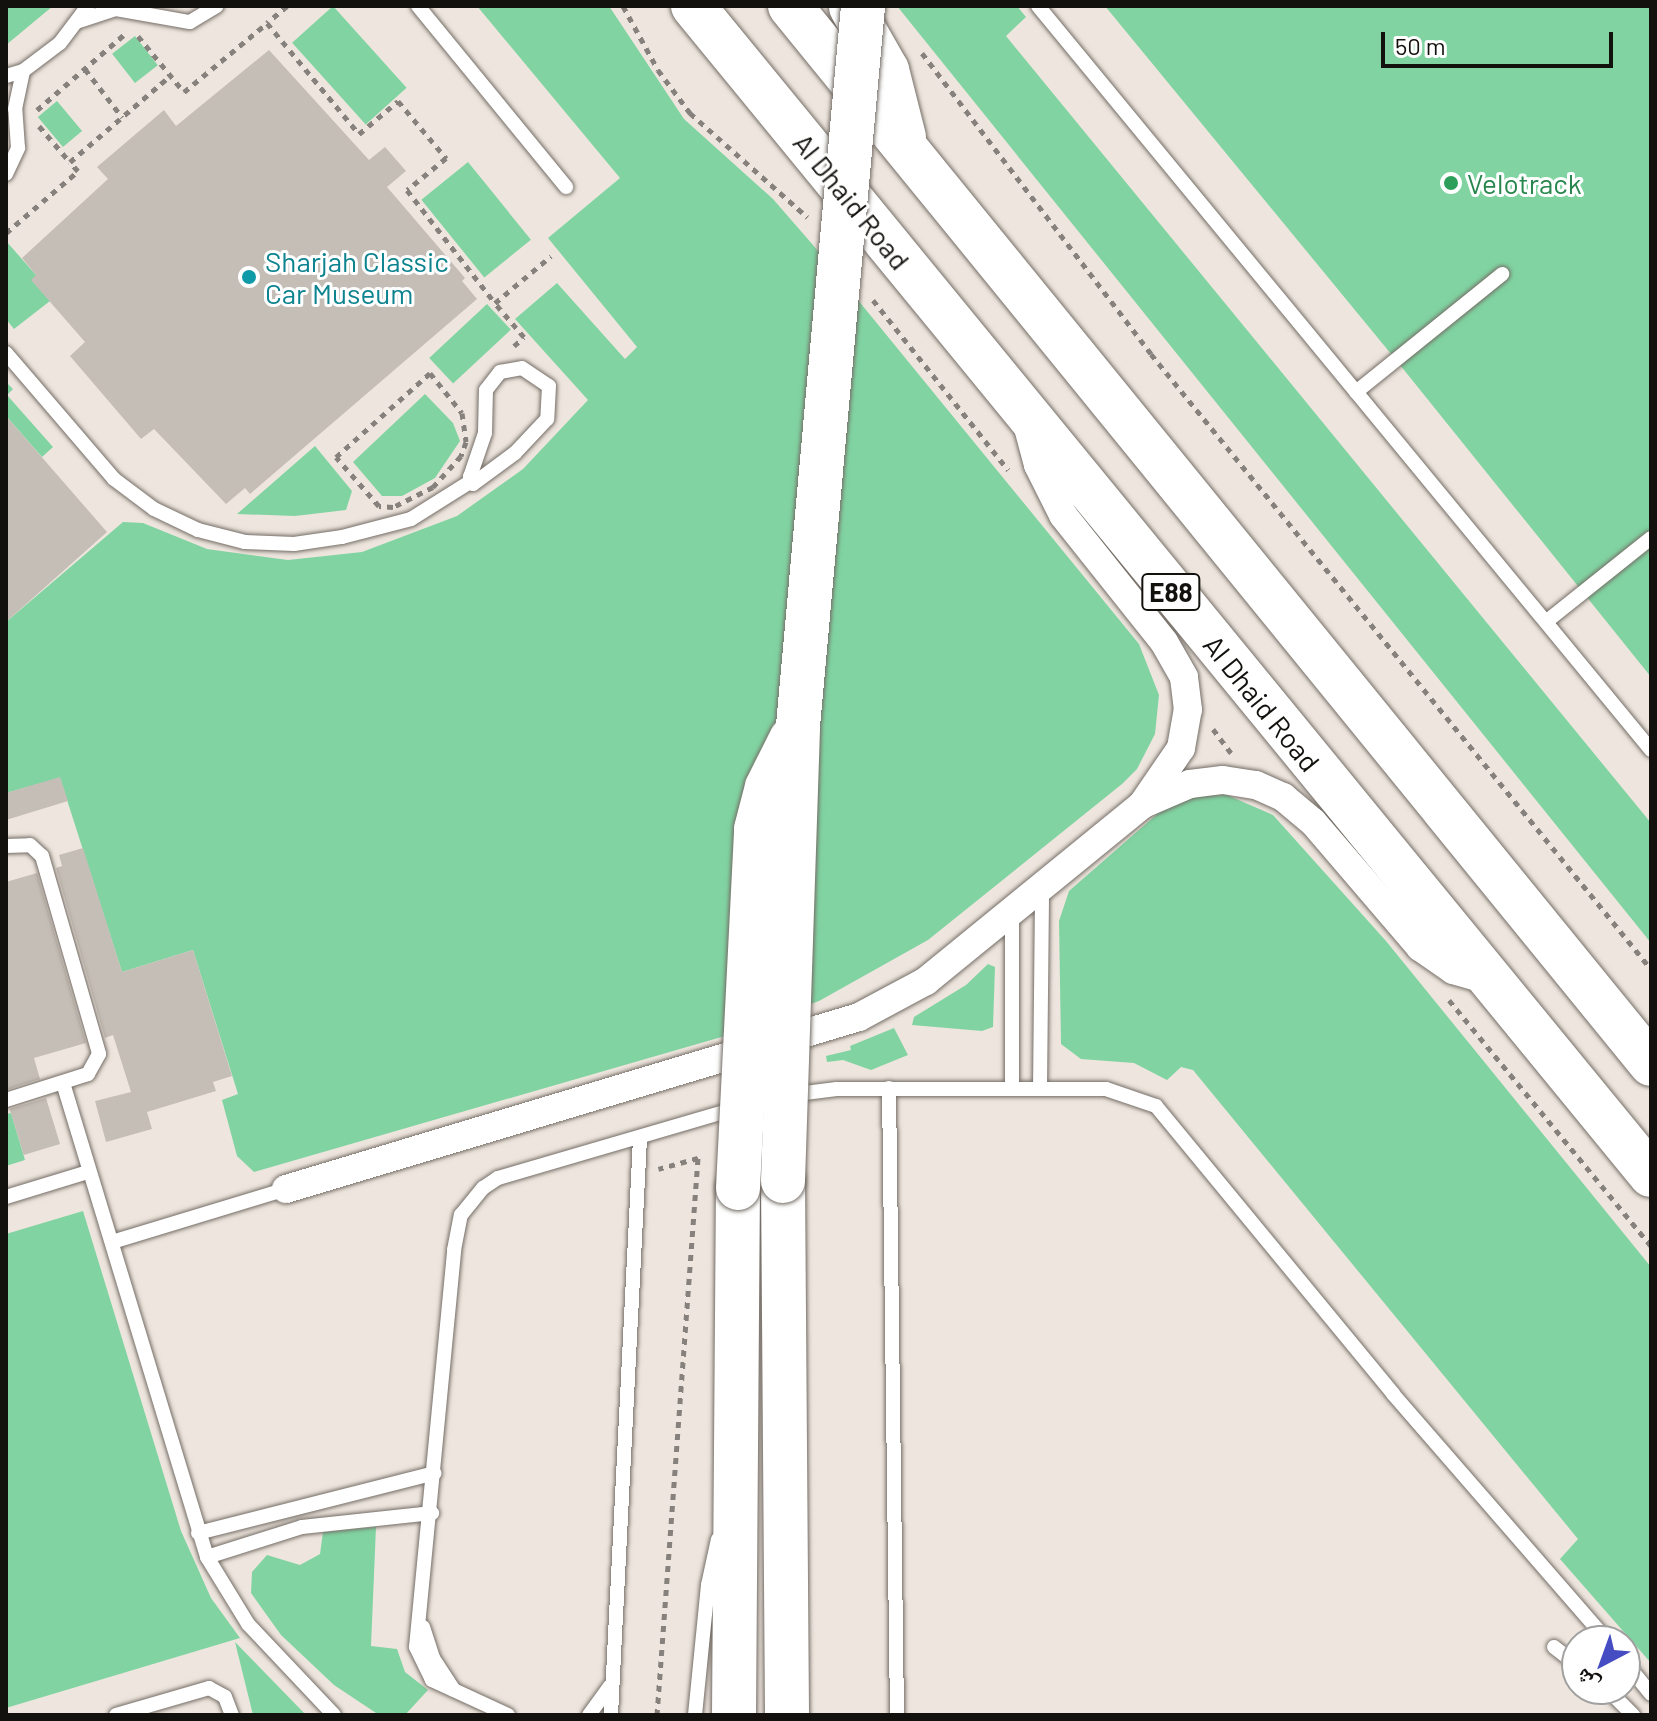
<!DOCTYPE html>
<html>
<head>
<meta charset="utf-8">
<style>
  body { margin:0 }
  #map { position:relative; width:1657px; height:1721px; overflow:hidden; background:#eee6de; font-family:Barlow,"Noto Naskh Arabic",sans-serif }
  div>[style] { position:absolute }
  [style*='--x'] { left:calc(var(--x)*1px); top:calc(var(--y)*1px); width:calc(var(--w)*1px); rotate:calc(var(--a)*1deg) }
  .green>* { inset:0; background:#81d4a2; transform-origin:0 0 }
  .building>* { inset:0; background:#c5beb6; transform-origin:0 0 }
  .path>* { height:5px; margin-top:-2.5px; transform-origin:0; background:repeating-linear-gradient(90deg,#86817c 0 6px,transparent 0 12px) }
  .roads { filter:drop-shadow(0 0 2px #746d66) drop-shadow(0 0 2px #746d66) }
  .service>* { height:14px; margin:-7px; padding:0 7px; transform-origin:7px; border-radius:7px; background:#fff }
  .minor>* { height:28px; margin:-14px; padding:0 14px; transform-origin:14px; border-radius:14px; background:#fff }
  .motorway>* { height:44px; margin:-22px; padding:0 22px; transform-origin:22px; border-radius:22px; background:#fff }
  .bridges { filter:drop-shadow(0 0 2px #746d66) drop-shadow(0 0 2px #746d66) }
  .motorway-bridge>* { height:44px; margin:-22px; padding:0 22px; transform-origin:22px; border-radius:22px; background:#fff }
  .dots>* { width:22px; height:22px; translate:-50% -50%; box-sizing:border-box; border:4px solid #fff; border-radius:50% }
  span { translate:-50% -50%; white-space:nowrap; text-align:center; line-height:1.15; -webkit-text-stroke:6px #fff; paint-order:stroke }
  .shield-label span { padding:2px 6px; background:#fff; border:2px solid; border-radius:6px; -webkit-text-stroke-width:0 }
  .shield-label { font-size:26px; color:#13110e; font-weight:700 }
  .leisure-label { font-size:28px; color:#27864d }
  .left { translate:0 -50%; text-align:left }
  .street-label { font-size:28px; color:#13110e }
  .culture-label { font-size:28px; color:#0d838f }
  .frame { position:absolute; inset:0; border:8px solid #13110e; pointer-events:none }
  .north { position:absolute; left:1561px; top:1625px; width:80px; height:80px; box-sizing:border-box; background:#fff; border:2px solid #a1a09f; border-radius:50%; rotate:221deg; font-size:22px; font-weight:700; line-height:32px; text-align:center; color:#13110e }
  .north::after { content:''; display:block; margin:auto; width:28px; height:36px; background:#464dc2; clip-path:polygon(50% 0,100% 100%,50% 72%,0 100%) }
  .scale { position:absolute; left:1381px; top:32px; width:232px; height:36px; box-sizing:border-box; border:4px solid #13110e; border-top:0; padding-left:10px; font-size:24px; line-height:28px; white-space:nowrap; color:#13110e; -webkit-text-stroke:6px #fff; paint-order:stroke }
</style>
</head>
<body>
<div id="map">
  <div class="green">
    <div style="clip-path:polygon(6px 6px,53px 6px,6px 45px)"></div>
    <div style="left:333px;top:6px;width:110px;height:55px;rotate:48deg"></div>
    <div style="clip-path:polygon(477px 6px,609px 6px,684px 119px,773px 199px,813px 245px,1139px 644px,1159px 695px,1155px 734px,1137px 769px,1122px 784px,928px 940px,819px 1001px,725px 1036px,254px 1172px,237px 1156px,222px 1100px,238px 1094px,193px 950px,122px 972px,60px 778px,6px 793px,6px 622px,123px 522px,143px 523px,207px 549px,288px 560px,362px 552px,457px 516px,523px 469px,588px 400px,515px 319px,557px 283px,625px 359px,637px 347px,548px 238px,620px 178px)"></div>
    <div style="clip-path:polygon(897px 6px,1017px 6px,1026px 17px,1006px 36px,1651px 823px,1651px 943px)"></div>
    <div style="clip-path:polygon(1105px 6px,1651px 6px,1651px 677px,1396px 360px)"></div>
    <div style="left:135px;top:36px;width:37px;height:29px;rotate:52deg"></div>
    <div style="left:57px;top:101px;width:39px;height:25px;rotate:50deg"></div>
    <div style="left:468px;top:162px;width:100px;height:60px;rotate:51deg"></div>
    <div style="clip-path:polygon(6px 241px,36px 275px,50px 301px,14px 329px,6px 319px)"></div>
    <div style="left:487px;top:304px;width:35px;height:79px;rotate:47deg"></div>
    <div style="clip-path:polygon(6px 382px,13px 389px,7px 395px,53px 447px,42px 457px,6px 416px)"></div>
    <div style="clip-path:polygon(425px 394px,453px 423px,460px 441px,435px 478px,402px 496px,382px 496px,353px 462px)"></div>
    <div style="clip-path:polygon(315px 446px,352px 491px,346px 510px,295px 516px,237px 514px)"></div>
    <div style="clip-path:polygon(1227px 795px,1273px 815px,1386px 941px,1651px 1267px,1651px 1663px,1560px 1559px,1578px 1539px,1193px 1070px,1181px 1067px,1167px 1080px,1134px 1063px,1081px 1059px,1061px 1044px,1059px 921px,1069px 891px,1163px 809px,1193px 796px)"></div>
    <div style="clip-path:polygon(988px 964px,995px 967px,993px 1027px,982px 1031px,912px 1025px,914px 1017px,966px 985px)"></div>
    <div style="clip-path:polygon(894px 1028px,908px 1055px,871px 1070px,843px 1060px,827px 1062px,826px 1056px,851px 1050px,850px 1046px)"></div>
    <div style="clip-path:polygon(11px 1113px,25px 1160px,6px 1166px,6px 1114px)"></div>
    <div style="clip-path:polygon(83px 1211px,181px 1531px,211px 1598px,240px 1638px,6px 1708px,6px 1234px)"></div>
    <div style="clip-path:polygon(376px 1527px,371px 1646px,397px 1649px,405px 1672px,428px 1690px,405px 1715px,379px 1715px,334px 1685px,281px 1635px,251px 1593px,252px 1572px,267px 1555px,300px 1565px,320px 1554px,323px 1532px)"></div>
    <div style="clip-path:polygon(235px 1642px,306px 1715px,253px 1715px)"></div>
  </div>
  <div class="building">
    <div style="clip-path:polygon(269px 50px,369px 160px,385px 147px,406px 171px,387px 187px,465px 278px,462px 281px,477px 299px,250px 494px,245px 488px,226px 504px,154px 429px,141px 439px,70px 356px,85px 342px,31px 280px,36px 275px,22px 258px,108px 179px,97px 167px,164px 110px,176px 126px)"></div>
    <div style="clip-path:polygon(6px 416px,107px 532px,6px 622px)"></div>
    <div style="clip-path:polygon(60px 777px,68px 801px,6px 820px,6px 793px)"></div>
    <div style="clip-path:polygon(83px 848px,122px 972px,193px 950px,232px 1076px,213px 1082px,216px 1091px,147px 1112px,152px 1129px,106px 1142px,95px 1101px,131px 1092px,113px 1035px,105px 1038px,56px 868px,62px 866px,59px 855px)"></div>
    <div style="clip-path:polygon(37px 873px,86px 1043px,34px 1058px,40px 1079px,6px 1090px,6px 882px)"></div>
    <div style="left:46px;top:1098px;width:48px;height:38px;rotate:73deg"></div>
  </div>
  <div class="path">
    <div style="--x:287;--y:6;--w:26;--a:140"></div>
    <div style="--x:267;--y:23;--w:144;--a:50.3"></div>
    <div style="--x:359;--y:134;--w:51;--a:-40.2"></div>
    <div style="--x:398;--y:101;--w:75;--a:49.9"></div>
    <div style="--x:446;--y:158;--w:50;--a:140.6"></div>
    <div style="--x:407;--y:190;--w:143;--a:52.1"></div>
    <div style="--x:623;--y:6;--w:73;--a:61.3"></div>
    <div style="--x:658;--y:70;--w:54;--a:53.3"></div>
    <div style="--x:690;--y:113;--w:157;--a:41.6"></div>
    <div style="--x:138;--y:36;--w:72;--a:50.6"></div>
    <div style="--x:184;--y:92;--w:108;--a:-39.7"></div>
    <div style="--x:922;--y:53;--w:378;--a:52.7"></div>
    <div style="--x:1151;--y:354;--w:793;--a:50.89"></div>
    <div style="--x:85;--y:69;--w:61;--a:52.4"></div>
    <div style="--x:37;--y:110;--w:118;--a:-40.9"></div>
    <div style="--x:39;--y:126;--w:48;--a:49.3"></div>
    <div style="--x:70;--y:162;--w:132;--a:-40.7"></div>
    <div style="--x:6;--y:233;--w:95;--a:-40.7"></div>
    <div style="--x:78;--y:171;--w:12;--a:-132"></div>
    <div style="--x:873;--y:300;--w:217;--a:51.5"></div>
    <div style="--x:514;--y:346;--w:13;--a:-42"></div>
    <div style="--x:524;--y:337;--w:45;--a:-130.5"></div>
    <div style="--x:495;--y:303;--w:73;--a:-40"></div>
    <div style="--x:430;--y:373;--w:51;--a:51.3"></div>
    <div style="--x:462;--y:413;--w:29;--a:82"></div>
    <div style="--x:466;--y:442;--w:15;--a:110"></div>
    <div style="--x:461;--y:456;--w:42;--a:132.1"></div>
    <div style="--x:433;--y:487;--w:45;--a:153.4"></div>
    <div style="--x:393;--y:507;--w:14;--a:-176"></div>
    <div style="--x:379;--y:506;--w:65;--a:-131.3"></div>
    <div style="--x:336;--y:457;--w:126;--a:-41.8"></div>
    <div style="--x:1213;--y:729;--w:30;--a:53"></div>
    <div style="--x:1449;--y:1000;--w:318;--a:50.6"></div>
    <div style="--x:657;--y:1715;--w:559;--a:-85.79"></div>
    <div style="--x:698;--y:1158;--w:41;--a:164.6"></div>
  </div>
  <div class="roads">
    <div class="service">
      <div style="--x:418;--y:6;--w:234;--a:50.7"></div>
      <div style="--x:1038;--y:6;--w:964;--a:50.51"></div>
      <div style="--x:79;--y:21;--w:39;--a:-18"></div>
      <div style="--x:116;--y:9;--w:75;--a:10"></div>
      <div style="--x:190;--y:22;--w:31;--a:-31"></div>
      <div style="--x:6;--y:76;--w:18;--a:-16"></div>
      <div style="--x:23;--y:71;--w:46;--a:-37.1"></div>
      <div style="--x:60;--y:43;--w:46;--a:-52.9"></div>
      <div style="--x:6;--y:174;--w:29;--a:-65"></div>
      <div style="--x:18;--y:148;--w:39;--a:-94"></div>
      <div style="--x:15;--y:109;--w:39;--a:-78"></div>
      <div style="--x:6;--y:353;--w:166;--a:49.4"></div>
      <div style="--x:114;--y:479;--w:50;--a:36.9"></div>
      <div style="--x:154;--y:509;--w:49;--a:25.5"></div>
      <div style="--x:198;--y:530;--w:49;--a:14.3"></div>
      <div style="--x:245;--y:542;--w:49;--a:2.3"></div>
      <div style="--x:294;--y:544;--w:49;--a:-8.3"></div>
      <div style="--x:342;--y:537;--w:71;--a:-14.6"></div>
      <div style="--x:411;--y:519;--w:70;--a:-32.1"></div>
      <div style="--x:522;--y:368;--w:32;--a:34"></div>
      <div style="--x:549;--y:386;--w:33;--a:93"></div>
      <div style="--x:547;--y:419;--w:47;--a:133.3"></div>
      <div style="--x:515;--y:453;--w:52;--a:143.6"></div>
      <div style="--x:473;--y:484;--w:8;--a:-113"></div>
      <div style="--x:470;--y:477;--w:46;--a:-71.2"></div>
      <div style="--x:485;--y:433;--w:43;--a:-88.7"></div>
      <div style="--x:486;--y:390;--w:23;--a:-52"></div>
      <div style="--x:500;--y:372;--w:22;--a:-10"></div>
      <div style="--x:1356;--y:392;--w:188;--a:-38.9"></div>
      <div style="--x:1547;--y:621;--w:133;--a:-38.6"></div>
      <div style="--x:6;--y:846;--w:24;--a:-2"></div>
      <div style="--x:30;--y:845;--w:16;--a:43"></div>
      <div style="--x:42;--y:856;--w:206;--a:73.9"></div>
      <div style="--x:99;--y:1054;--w:23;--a:119"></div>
      <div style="--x:88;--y:1074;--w:86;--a:162.4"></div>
      <div style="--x:1012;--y:913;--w:176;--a:90"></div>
      <div style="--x:63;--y:1083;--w:495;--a:73.1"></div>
      <div style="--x:207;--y:1557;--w:79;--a:58.5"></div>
      <div style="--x:248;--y:1624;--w:125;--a:46.6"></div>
      <div style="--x:889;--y:1088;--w:627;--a:89.27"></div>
      <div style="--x:1040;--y:1089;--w:200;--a:-89.4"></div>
      <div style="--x:789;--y:1095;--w:48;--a:-7.1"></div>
      <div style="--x:837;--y:1089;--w:269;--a:0"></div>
      <div style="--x:1106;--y:1089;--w:53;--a:18.8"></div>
      <div style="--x:1156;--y:1106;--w:373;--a:50.5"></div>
      <div style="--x:1393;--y:1394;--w:327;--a:49"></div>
      <div style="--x:6;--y:1197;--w:86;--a:-17"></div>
      <div style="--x:112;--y:1242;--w:182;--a:-16.9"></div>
      <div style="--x:198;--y:1533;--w:244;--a:-14.2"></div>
      <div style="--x:207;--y:1557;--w:100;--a:-17.5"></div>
      <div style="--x:302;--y:1527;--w:131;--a:-6.1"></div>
      <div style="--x:423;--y:1627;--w:33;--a:72"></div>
      <div style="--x:433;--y:1658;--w:38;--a:57"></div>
      <div style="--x:1554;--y:1647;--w:29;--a:38"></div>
      <div style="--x:1625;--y:1662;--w:41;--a:50.9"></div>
      <div style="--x:1607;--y:1689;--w:37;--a:45"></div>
      <div style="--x:116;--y:1715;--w:97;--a:-16.2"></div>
      <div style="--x:209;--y:1688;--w:18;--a:29"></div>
      <div style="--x:225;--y:1697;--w:19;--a:69"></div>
      <div style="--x:508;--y:1715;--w:84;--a:-155.3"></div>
      <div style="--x:432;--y:1680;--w:37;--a:-116"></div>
      <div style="--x:416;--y:1647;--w:399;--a:-84.5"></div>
      <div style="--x:454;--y:1250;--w:36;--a:-79"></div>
      <div style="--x:461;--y:1215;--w:35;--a:-51"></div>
      <div style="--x:483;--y:1188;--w:18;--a:-34"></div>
      <div style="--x:498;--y:1178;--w:250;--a:-16.3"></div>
      <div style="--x:589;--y:1715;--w:36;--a:-54"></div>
      <div style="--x:611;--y:1715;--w:577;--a:-87.12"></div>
      <div style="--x:695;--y:1715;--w:131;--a:-84.3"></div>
      <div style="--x:708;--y:1585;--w:47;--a:-77.7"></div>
    </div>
    <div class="minor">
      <div style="--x:1146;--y:803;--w:48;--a:-23.4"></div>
      <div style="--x:1190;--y:784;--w:33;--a:-7"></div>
      <div style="--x:1223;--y:780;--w:33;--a:9"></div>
      <div style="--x:1256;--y:785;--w:30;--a:24"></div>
      <div style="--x:1283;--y:797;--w:39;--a:40"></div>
      <div style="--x:1313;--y:822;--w:165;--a:49.4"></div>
      <div style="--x:1420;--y:947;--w:40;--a:34.9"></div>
      <div style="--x:1453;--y:970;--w:41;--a:15.8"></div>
      <div style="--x:286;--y:1189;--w:598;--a:-16.71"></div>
      <div style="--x:859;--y:1017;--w:76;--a:-28.2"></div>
      <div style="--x:926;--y:981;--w:279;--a:-39.2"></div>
      <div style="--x:1142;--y:805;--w:69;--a:-55.6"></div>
      <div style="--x:1181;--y:748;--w:39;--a:-80"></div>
      <div style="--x:1188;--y:710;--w:33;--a:-97"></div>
      <div style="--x:1184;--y:677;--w:40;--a:-119.7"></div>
      <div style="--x:1164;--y:642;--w:162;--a:-128.5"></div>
      <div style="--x:1063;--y:515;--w:56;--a:-116.6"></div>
      <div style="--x:1038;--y:465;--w:42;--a:-105"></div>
    </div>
    <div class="motorway">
      <div style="--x:693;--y:6;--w:1511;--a:50.67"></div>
      <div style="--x:790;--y:6;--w:1364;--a:50.86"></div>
      <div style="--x:851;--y:7;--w:73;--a:60.3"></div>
      <div style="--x:887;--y:70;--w:69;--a:75.8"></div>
      <div style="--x:783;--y:1181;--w:534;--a:89.57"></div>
      <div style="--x:734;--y:1715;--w:527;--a:-89.57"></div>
    </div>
  </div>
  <div class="bridges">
    <div class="motorway-bridge">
      <div style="--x:783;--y:1181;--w:455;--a:-88.1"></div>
      <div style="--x:798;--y:726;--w:723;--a:-84.84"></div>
      <div style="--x:738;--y:1188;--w:359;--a:-87.1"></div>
      <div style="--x:756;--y:829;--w:43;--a:-75.3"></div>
      <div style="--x:767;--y:787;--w:54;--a:-63.4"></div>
    </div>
  </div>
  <div class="dots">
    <div style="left:1451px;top:183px;background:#2e9e5b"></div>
    <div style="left:249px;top:277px;background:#0f9aa8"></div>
  </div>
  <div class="shield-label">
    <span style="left:1171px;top:592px">E88</span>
  </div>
  <div class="leisure-label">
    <span class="left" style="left:1467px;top:183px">Velotrack</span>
  </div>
  <div class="street-label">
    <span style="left:852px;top:201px;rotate:51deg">Al Dhaid Road</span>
    <span style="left:1262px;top:703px;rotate:51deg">Al Dhaid Road</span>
  </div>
  <div class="culture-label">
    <span class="left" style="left:265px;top:277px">Sharjah Classic<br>Car Museum</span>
  </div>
  <div class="frame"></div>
  <div class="north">ش</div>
  <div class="scale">50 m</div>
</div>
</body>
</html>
